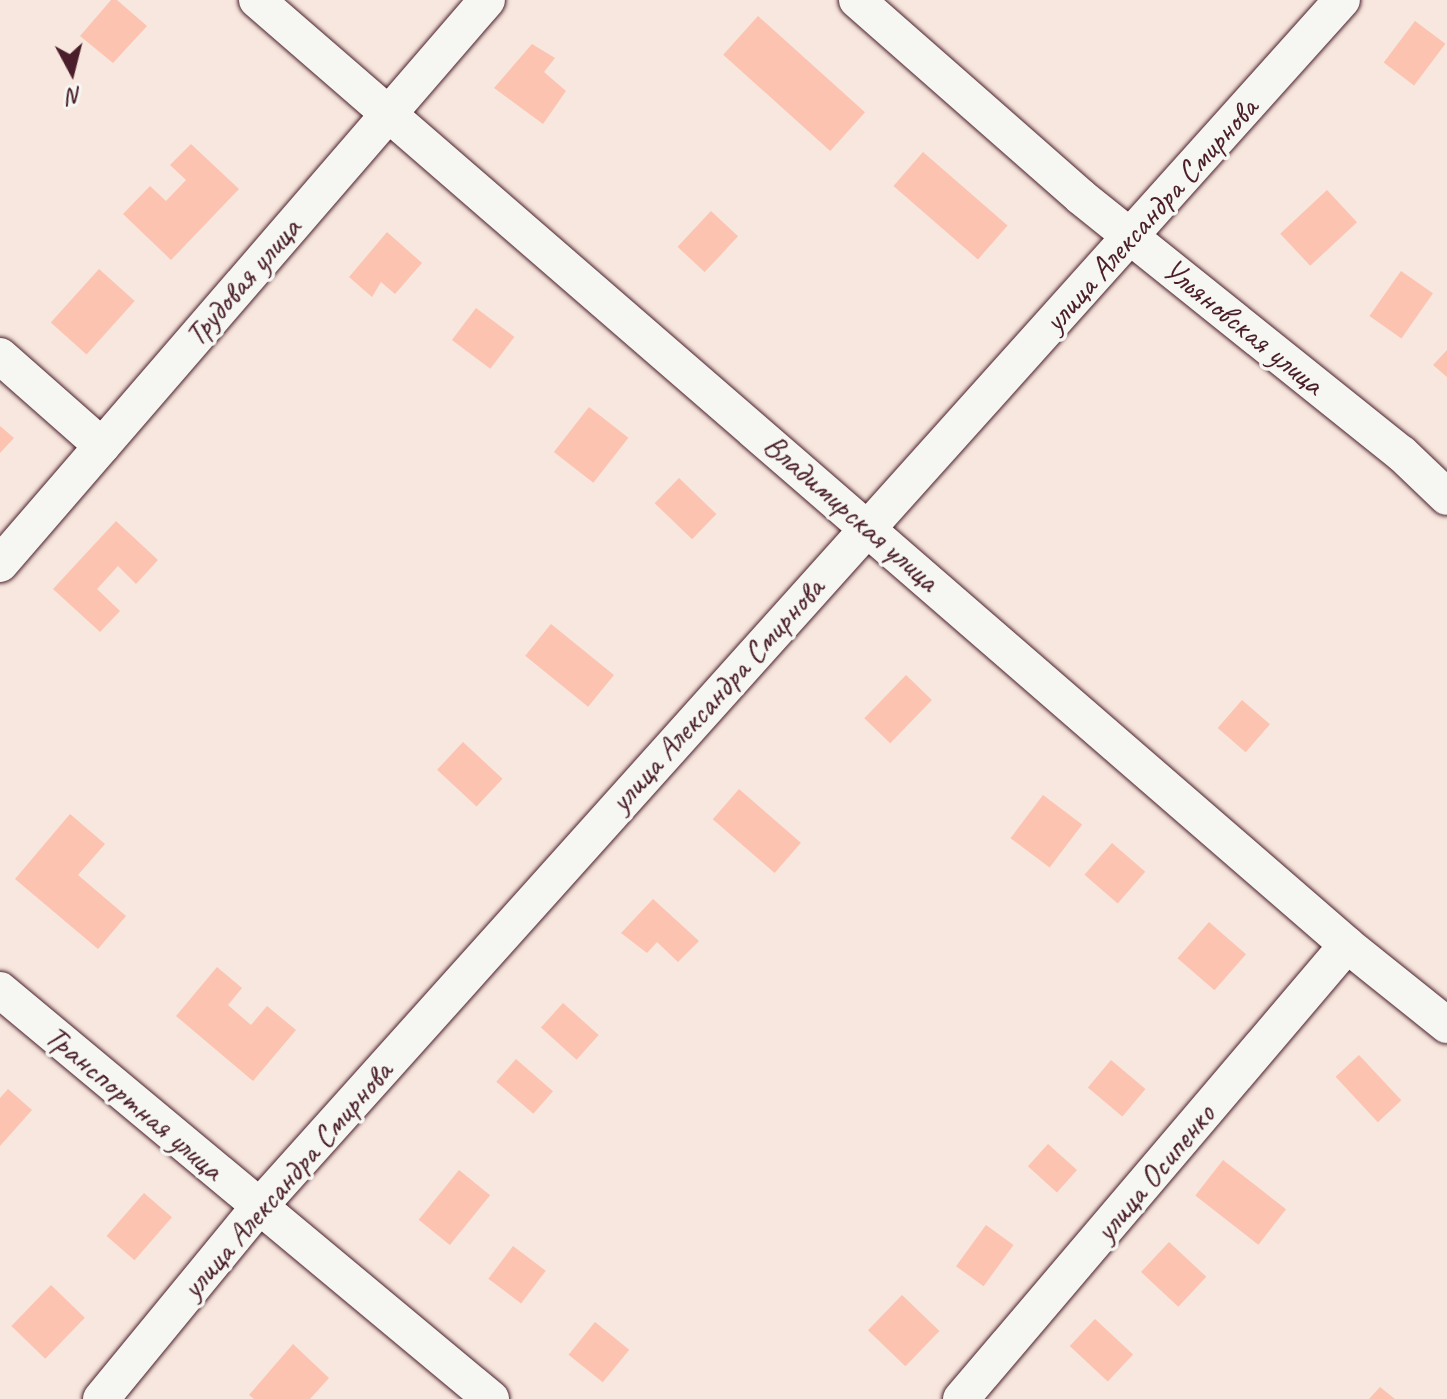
<!DOCTYPE html>
<html>
<head>
<meta charset="utf-8">
<style>
  body { margin:0 }
  #map { position:relative; width:1447px; height:1399px; overflow:hidden; background:#f8e7de; font-family:Caveat,sans-serif }
  div>[style] { position:absolute }
  [style*='--x'] { left:calc(var(--x)*1px); top:calc(var(--y)*1px); width:calc(var(--w)*1px); rotate:calc(var(--a)*1deg) }
  .building>* { inset:0; background:#fcc3b1; transform-origin:0 0 }
  .roads { filter:drop-shadow(0 0 2px #4a1f2b) drop-shadow(0 0 2px #4a1f2b) }
  .street>* { height:36px; margin:-18px; padding:0 18px; transform-origin:18px; border-radius:18px; background:#f6f6f2 }
  span { translate:-50% -50%; white-space:nowrap; text-align:center; line-height:1.15; -webkit-text-stroke:7px #f6f6f2; paint-order:stroke }
  .street-label { font-size:32px; color:#4a1f2b }
  .north { position:absolute; left:32px; top:32px; width:80px; height:80px; -webkit-text-stroke:6px #f6f6f2; paint-order:stroke; rotate:173deg; font-size:22px; font-weight:700; line-height:32px; text-align:center; color:#4a1f2b }
  .north::after { content:''; display:block; margin:auto; width:28px; height:36px; background:#4a1f2b; clip-path:polygon(50% 0,100% 100%,50% 72%,0 100%) }
</style>
</head>
<body>
<div id="map">
  <div class="building">
    <div style="clip-path:polygon(111px 0,117px 0,147px 26px,113px 63px,80px 36px)"></div>
    <div style="left:758px;top:16px;width:144px;height:52px;rotate:42deg"></div>
    <div style="left:1415px;top:21px;width:38px;height:52px;rotate:37deg"></div>
    <div style="clip-path:polygon(532px 44px,555px 58px,544px 72px,566px 91px,543px 124px,494px 88px)"></div>
    <div style="clip-path:polygon(191px 144px,239px 189px,171px 260px,123px 214px,150px 186px,166px 201px,186px 180px,170px 165px)"></div>
    <div style="left:923px;top:152px;width:112px;height:45px;rotate:41deg"></div>
    <div style="left:1327px;top:190px;width:44px;height:64px;rotate:47deg"></div>
    <div style="left:711px;top:211px;width:37px;height:49px;rotate:43deg"></div>
    <div style="clip-path:polygon(387px 232px,422px 263px,395px 294px,381px 282px,372px 297px,349px 277px)"></div>
    <div style="left:99px;top:269px;width:48px;height:72px;rotate:42deg"></div>
    <div style="left:1401px;top:271px;width:39px;height:55px;rotate:35deg"></div>
    <div style="left:476px;top:308px;width:48px;height:40px;rotate:37deg"></div>
    <div style="clip-path:polygon(1447px 350px,1447px 377px,1433px 365px)"></div>
    <div style="left:589px;top:407px;width:50px;height:57px;rotate:38deg"></div>
    <div style="clip-path:polygon(0 426px,14px 438px,0 453px)"></div>
    <div style="left:679px;top:478px;width:52px;height:35px;rotate:44deg"></div>
    <div style="clip-path:polygon(116px 521px,158px 560px,136px 584px,118px 566px,97px 589px,120px 611px,100px 632px,53px 589px)"></div>
    <div style="left:551px;top:624px;width:81px;height:41px;rotate:39deg"></div>
    <div style="left:906px;top:675px;width:36px;height:60px;rotate:44deg"></div>
    <div style="left:1242px;top:700px;width:37px;height:37px;rotate:41deg"></div>
    <div style="left:463px;top:742px;width:54px;height:38px;rotate:43deg"></div>
    <div style="left:739px;top:789px;width:82px;height:40px;rotate:41deg"></div>
    <div style="left:1043px;top:795px;width:49px;height:54px;rotate:37deg"></div>
    <div style="clip-path:polygon(70px 814px,105px 844px,78px 875px,126px 916px,98px 949px,15px 879px)"></div>
    <div style="left:1112px;top:843px;width:44px;height:42px;rotate:41deg"></div>
    <div style="clip-path:polygon(653px 899px,699px 941px,678px 962px,657px 942px,647px 953px,621px 933px)"></div>
    <div style="left:1209px;top:922px;width:49px;height:48px;rotate:41deg"></div>
    <div style="clip-path:polygon(217px 967px,242px 988px,228px 1005px,251px 1025px,267px 1006px,296px 1030px,253px 1081px,176px 1016px)"></div>
    <div style="left:563px;top:1003px;width:48px;height:33px;rotate:42deg"></div>
    <div style="left:1359px;top:1055px;width:62px;height:32px;rotate:47deg"></div>
    <div style="left:516px;top:1059px;width:49px;height:30px;rotate:41deg"></div>
    <div style="left:1111px;top:1060px;width:45px;height:36px;rotate:40deg"></div>
    <div style="clip-path:polygon(8px 1089px,32px 1110px,0 1146px,0 1098px)"></div>
    <div style="left:1048px;top:1144px;width:39px;height:30px;rotate:42deg"></div>
    <div style="left:1223px;top:1160px;width:80px;height:45px;rotate:38deg"></div>
    <div style="left:459px;top:1170px;width:40px;height:64px;rotate:39deg"></div>
    <div style="left:144px;top:1193px;width:37px;height:57px;rotate:41deg"></div>
    <div style="left:986px;top:1225px;width:34px;height:51px;rotate:36deg"></div>
    <div style="left:1169px;top:1242px;width:51px;height:41px;rotate:43deg"></div>
    <div style="left:513px;top:1246px;width:41px;height:41px;rotate:37deg"></div>
    <div style="left:51px;top:1285px;width:47px;height:57px;rotate:44deg"></div>
    <div style="left:902px;top:1295px;width:52px;height:49px;rotate:44deg"></div>
    <div style="left:1095px;top:1319px;width:52px;height:37px;rotate:43deg"></div>
    <div style="left:595px;top:1322px;width:44px;height:42px;rotate:39deg"></div>
    <div style="clip-path:polygon(293px 1344px,329px 1378px,310px 1399px,254px 1399px,249px 1395px)"></div>
    <div style="clip-path:polygon(1380px 1387px,1395px 1399px,1369px 1399px)"></div>
  </div>
  <div class="roads">
    <div class="street">
      <div style="--x:257;--y:0;--w:1443;--a:40.92"></div>
      <div style="--x:1347;--y:945;--w:128;--a:38.7"></div>
      <div style="--x:857;--y:0;--w:298;--a:41.3"></div>
      <div style="--x:1081;--y:197;--w:411;--a:38.7"></div>
      <div style="--x:1402;--y:454;--w:62;--a:43.7"></div>
      <div style="--x:0;--y:356;--w:136;--a:41.4"></div>
      <div style="--x:0;--y:564;--w:745;--a:-49.19"></div>
      <div style="--x:0;--y:990;--w:639;--a:39.79"></div>
      <div style="--x:101;--y:1399;--w:247;--a:-50.6"></div>
      <div style="--x:258;--y:1208;--w:1623;--a:-48.1"></div>
      <div style="--x:961;--y:1399;--w:596;--a:-49.63"></div>
    </div>
  </div>
  <div class="street-label">
    <span style="left:1151px;top:215px;rotate:-48deg">улица Александра Смирнова</span>
    <span style="left:243px;top:282px;rotate:-49deg">Трудовая улица</span>
    <span style="left:1243px;top:327px;rotate:39deg">Ульяновская улица</span>
    <span style="left:851px;top:513px;rotate:41deg">Владимирская улица</span>
    <span style="left:717px;top:695px;rotate:-48deg">улица Александра Смирнова</span>
    <span style="left:134px;top:1103px;rotate:40deg">Транспортная улица</span>
    <span style="left:1155px;top:1173px;rotate:-50deg">улица Осипенко</span>
    <span style="left:287px;top:1180px;rotate:-49deg">улица Александра Смирнова</span>
  </div>
  <div class="north">N</div>
</div>
</body>
</html>
